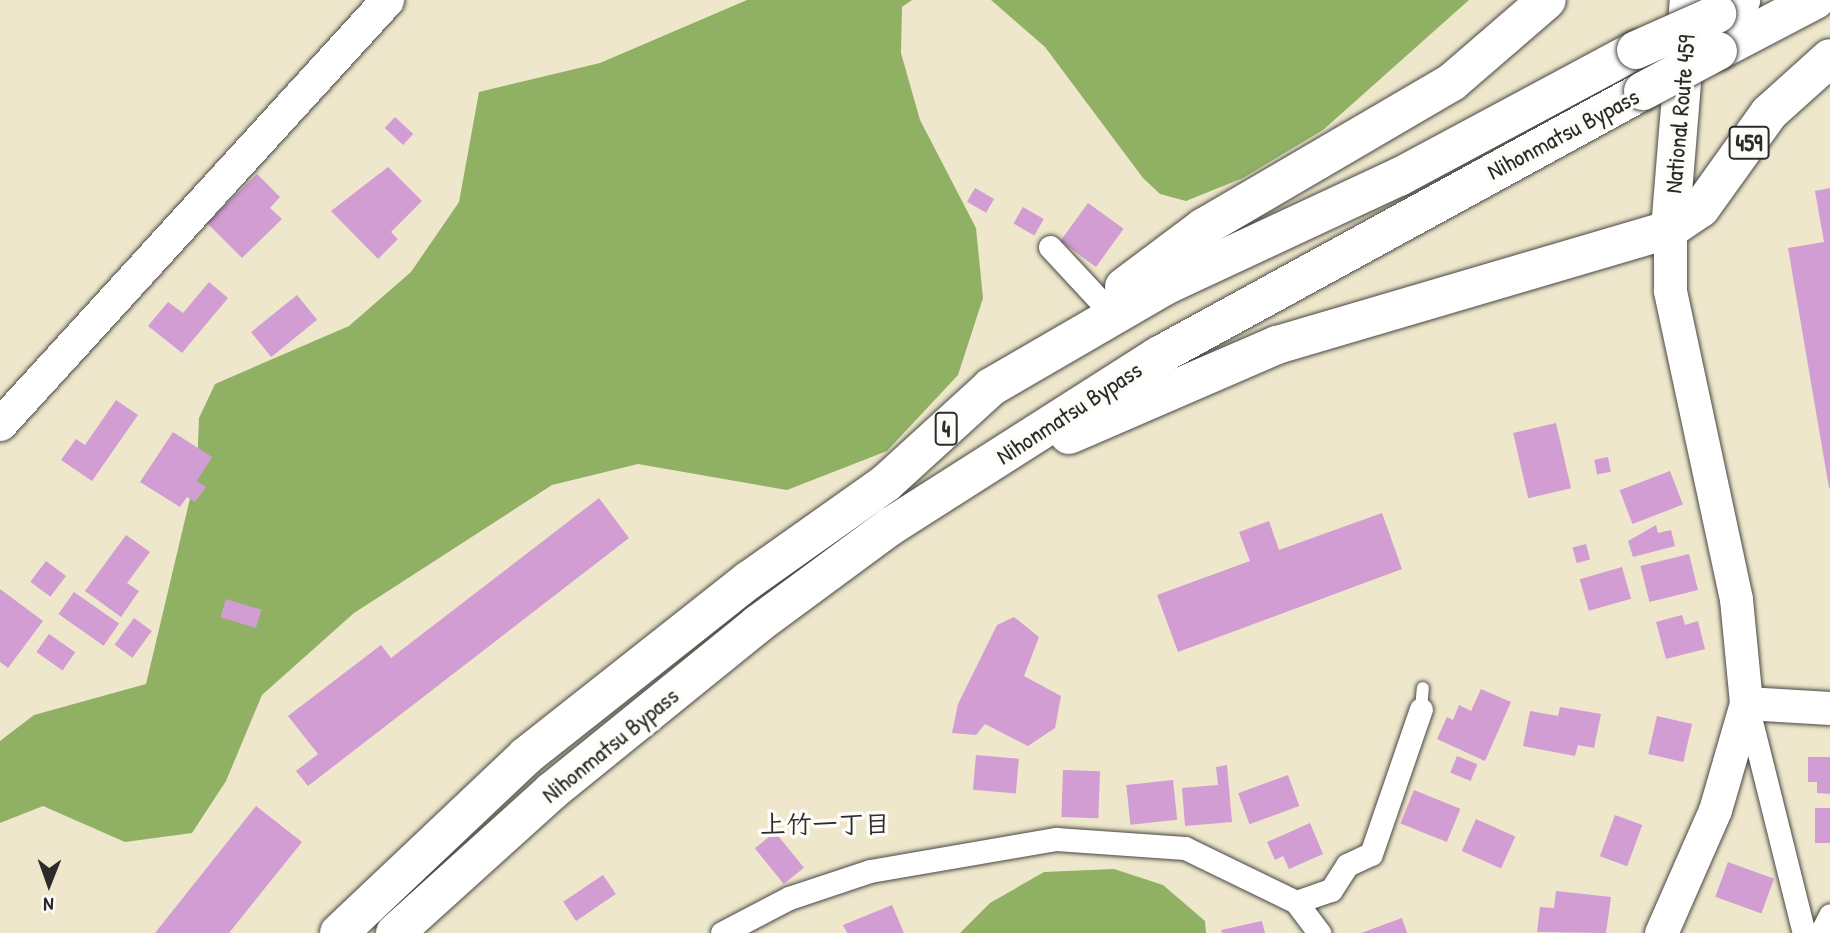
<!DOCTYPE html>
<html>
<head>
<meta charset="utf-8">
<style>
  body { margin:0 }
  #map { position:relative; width:1830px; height:933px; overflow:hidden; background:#eee7cc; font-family:"Patrick Hand","Klee One",sans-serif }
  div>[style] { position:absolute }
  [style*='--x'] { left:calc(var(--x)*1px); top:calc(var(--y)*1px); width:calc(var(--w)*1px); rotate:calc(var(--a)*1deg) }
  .forest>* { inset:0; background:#90b064 }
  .building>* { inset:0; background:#d19dd3; transform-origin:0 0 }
  .roads { filter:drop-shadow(0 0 2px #484743) drop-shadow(0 0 2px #484743) }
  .lane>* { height:12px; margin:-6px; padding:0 6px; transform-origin:6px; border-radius:6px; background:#fff }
  .street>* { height:23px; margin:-11.5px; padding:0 11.5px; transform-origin:11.5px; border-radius:11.5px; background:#fff }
  .secondary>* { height:33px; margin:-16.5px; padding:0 16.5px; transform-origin:16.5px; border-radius:16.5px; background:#fff }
  .highway>* { height:38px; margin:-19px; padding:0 19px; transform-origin:19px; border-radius:19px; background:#fff }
  .bridges { filter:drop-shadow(0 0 2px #484743) drop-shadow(0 0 2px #484743) }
  .highway-bridge>* { height:38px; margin:-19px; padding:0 19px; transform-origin:19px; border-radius:19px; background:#fff }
  span { translate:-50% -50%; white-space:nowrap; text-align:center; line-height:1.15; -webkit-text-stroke:7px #fdfcf7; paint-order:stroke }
  .shield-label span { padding:2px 5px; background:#fdfcf7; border:2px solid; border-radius:5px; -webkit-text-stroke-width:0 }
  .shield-label { font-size:23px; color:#2b2b2b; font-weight:700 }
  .street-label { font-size:24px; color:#2b2b2b }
  .neighbourhood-label { font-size:26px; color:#2b2b2b; font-weight:700 }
  .north { position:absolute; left:14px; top:849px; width:70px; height:70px; -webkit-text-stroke:5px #fdfcf7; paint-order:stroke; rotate:181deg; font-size:19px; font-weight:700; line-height:28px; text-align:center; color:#2b2b2b }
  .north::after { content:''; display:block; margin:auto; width:24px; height:32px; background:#2b2b2b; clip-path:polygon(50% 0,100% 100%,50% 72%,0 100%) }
</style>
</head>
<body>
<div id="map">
  <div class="forest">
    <div style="clip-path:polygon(747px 0,912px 0,902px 7px,901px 53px,920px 120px,976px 228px,983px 298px,958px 375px,887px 451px,787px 490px,638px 464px,552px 485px,354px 613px,262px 695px,226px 781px,192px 833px,125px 842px,43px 806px,0 823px,0 741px,34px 715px,146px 684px,197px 469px,199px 418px,215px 384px,349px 326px,411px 272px,459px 202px,479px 92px,600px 63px)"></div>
    <div style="clip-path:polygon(991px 0,1469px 0,1323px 130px,1243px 178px,1186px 201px,1160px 194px,1143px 178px,1045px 47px)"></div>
    <div style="clip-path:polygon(1114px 869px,1163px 885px,1205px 921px,1206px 933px,960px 933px,990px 903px,1044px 872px)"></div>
  </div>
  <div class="building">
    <div style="left:395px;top:117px;width:25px;height:15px;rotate:43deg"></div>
    <div style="clip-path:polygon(388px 167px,422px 201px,391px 232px,398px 239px,378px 259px,331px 211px)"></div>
    <div style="clip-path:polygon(257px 174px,280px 197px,270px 208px,282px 219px,242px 258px,207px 223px)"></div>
    <div style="left:975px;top:188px;width:22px;height:16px;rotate:30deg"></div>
    <div style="clip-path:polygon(1830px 188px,1830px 488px,1829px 488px,1788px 248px,1824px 242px,1815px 191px)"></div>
    <div style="left:1088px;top:203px;width:44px;height:47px;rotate:36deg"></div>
    <div style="left:1023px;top:207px;width:24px;height:19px;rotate:30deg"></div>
    <div style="clip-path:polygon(209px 282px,228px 298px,182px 353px,148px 326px,168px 302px,183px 313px)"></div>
    <div style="left:297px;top:295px;width:32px;height:59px;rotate:51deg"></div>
    <div style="clip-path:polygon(116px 400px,138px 415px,92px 481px,61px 460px,76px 439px,85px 445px)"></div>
    <div style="left:1556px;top:423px;width:67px;height:44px;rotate:77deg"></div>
    <div style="clip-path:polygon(173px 432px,212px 457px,197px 481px,206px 487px,195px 502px,187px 497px,180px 507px,140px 482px)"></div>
    <div style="left:1608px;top:457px;width:15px;height:14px;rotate:79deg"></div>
    <div style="left:1670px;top:471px;width:36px;height:54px;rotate:69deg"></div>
    <div style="clip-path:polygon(599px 498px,629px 538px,308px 786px,296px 771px,318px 754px,288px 716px,381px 645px,391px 658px)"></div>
    <div style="clip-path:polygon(1382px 513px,1402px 569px,1178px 652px,1157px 595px,1250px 561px,1239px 532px,1269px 521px,1279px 550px)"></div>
    <div style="clip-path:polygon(1656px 525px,1658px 533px,1671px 530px,1675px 546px,1633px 557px,1628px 541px)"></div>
    <div style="clip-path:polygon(126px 535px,150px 552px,127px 583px,139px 591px,121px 617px,85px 591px)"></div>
    <div style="left:1586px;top:544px;width:16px;height:14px;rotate:75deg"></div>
    <div style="left:1689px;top:554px;width:37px;height:50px;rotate:76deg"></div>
    <div style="left:46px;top:561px;width:25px;height:26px;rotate:37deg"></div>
    <div style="left:1622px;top:567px;width:33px;height:44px;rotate:74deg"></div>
    <div style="clip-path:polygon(0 589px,43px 621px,8px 668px,0 662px)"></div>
    <div style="left:74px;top:592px;width:55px;height:27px;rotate:35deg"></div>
    <div style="left:226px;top:599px;width:37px;height:19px;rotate:17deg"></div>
    <div style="clip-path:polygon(1682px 615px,1685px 625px,1698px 621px,1705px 649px,1666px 659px,1656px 622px)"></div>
    <div style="clip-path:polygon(1014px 617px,1039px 637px,1024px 676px,1061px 696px,1055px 728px,1028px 746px,985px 724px,976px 735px,952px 733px,958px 704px,997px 625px)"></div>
    <div style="left:134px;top:618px;width:22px;height:33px;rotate:36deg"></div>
    <div style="left:49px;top:634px;width:32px;height:22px;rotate:35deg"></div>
    <div style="clip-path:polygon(1481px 689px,1511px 702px,1485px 761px,1437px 739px,1447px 717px,1453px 720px,1459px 705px,1471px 711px)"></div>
    <div style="clip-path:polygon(1560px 707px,1601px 714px,1594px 748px,1578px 745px,1575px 756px,1523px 746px,1530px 711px,1558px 716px)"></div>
    <div style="left:1657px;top:716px;width:36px;height:39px;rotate:13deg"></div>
    <div style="left:976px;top:755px;width:43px;height:35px;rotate:5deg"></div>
    <div style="left:1457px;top:756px;width:22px;height:18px;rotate:22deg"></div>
    <div style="clip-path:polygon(1808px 757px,1830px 757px,1830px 794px,1817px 793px,1817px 782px,1808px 782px)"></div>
    <div style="clip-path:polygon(1227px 765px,1232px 822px,1185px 826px,1182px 788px,1218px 785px,1216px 767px)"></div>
    <div style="left:1063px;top:770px;width:37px;height:47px;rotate:2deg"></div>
    <div style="left:1288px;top:775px;width:33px;height:53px;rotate:70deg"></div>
    <div style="left:1173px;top:780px;width:40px;height:47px;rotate:84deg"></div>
    <div style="left:1414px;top:790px;width:50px;height:36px;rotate:22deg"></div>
    <div style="clip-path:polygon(256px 806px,302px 842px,229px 933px,155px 933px)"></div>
    <div style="left:1815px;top:808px;width:15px;height:35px"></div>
    <div style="left:1615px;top:815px;width:29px;height:44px;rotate:20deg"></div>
    <div style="left:1476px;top:819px;width:43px;height:35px;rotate:24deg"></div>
    <div style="clip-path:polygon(1310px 823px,1323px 854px,1289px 869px,1283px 856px,1275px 860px,1267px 842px)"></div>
    <div style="left:775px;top:832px;width:46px;height:26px;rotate:51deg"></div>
    <div style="left:1728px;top:862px;width:49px;height:37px;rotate:20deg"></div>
    <div style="left:603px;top:875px;width:23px;height:48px;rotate:56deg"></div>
    <div style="clip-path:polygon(1556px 891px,1611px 897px,1606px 933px,1537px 932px,1540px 907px,1554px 908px)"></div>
    <div style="clip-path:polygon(892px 905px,904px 933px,847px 933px,843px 925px)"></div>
    <div style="clip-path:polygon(1402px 918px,1407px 933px,1361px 933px)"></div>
    <div style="clip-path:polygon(1262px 921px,1265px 933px,1222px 933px,1221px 930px)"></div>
  </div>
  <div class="roads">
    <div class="lane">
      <div style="--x:1421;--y:709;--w:21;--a:-85"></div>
    </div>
    <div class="street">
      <div style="--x:1050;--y:247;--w:76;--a:47.1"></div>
      <div style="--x:1747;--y:705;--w:235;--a:76"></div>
      <div style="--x:1296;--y:902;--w:37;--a:-19"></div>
      <div style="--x:1331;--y:890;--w:30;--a:-57"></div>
      <div style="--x:1347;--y:865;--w:26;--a:-25"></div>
      <div style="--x:1371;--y:854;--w:153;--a:-71"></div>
      <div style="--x:722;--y:933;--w:76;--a:-27.6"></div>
      <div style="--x:789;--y:898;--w:85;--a:-18.4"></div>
      <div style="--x:870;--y:871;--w:189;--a:-9.8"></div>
      <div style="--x:1056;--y:839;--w:129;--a:4"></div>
      <div style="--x:1185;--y:848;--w:123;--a:25.9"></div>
      <div style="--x:1296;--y:902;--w:39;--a:53"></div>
      <div style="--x:1821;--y:933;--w:20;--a:-63"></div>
    </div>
    <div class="secondary">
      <div style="--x:0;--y:424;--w:574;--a:-47.61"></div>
      <div style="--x:1746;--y:703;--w:84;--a:3.4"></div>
      <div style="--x:1661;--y:933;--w:134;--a:-66.3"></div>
      <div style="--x:1715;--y:810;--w:111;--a:-73.8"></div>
      <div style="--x:1746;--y:703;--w:104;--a:-95.5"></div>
      <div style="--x:1736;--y:599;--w:316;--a:-102.1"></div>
      <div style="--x:1670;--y:290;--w:61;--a:-90"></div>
    </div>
    <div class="highway">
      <div style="--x:1717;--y:14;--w:28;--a:-30"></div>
      <div style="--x:1718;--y:51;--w:110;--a:-27.7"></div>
      <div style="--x:1670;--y:229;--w:230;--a:-85.3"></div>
      <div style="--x:1124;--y:287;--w:100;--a:-36.9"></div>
      <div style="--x:1204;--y:227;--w:287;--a:-30.3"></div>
      <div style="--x:1452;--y:82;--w:125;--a:-40.8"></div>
      <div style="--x:1069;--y:435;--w:227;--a:-23.4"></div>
      <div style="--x:1277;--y:345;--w:410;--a:-16.4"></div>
      <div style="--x:1670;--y:229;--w:37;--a:-34"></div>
      <div style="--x:1701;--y:208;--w:117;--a:-54.4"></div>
      <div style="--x:1769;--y:113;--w:82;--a:-42"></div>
      <div style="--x:339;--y:933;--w:257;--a:-43.4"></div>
      <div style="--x:526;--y:756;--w:284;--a:-38.3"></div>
      <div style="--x:749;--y:580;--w:168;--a:-35.3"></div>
      <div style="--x:886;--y:483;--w:142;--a:-42.4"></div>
      <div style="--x:991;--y:387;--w:203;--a:-30.1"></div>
      <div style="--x:1167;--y:285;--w:256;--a:-25"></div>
      <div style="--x:1399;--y:177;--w:269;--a:-28.2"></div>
      <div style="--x:395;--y:933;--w:212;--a:-42.1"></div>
      <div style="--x:552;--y:791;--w:265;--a:-39"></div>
      <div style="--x:758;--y:624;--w:165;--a:-36.4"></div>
      <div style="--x:891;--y:526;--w:317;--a:-32.5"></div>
      <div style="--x:1158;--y:356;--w:553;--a:-28.65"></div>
    </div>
  </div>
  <div class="bridges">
    <div class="highway-bridge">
      <div style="--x:1636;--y:50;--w:89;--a:-24"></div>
      <div style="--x:1643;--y:91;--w:85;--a:-28.1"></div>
    </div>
  </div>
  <div class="shield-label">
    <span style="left:1749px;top:143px">459</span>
    <span style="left:946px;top:429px">4</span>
  </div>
  <div class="street-label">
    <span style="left:1680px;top:114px;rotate:-85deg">National Route 459</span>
    <span style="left:1563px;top:134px;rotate:-28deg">Nihonmatsu Bypass</span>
    <span style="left:1069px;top:413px;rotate:-33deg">Nihonmatsu Bypass</span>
    <span style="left:610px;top:745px;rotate:-39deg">Nihonmatsu Bypass</span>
  </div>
  <div class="neighbourhood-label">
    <span style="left:825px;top:824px">上竹一丁目</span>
  </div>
  <div class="north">N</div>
</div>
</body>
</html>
